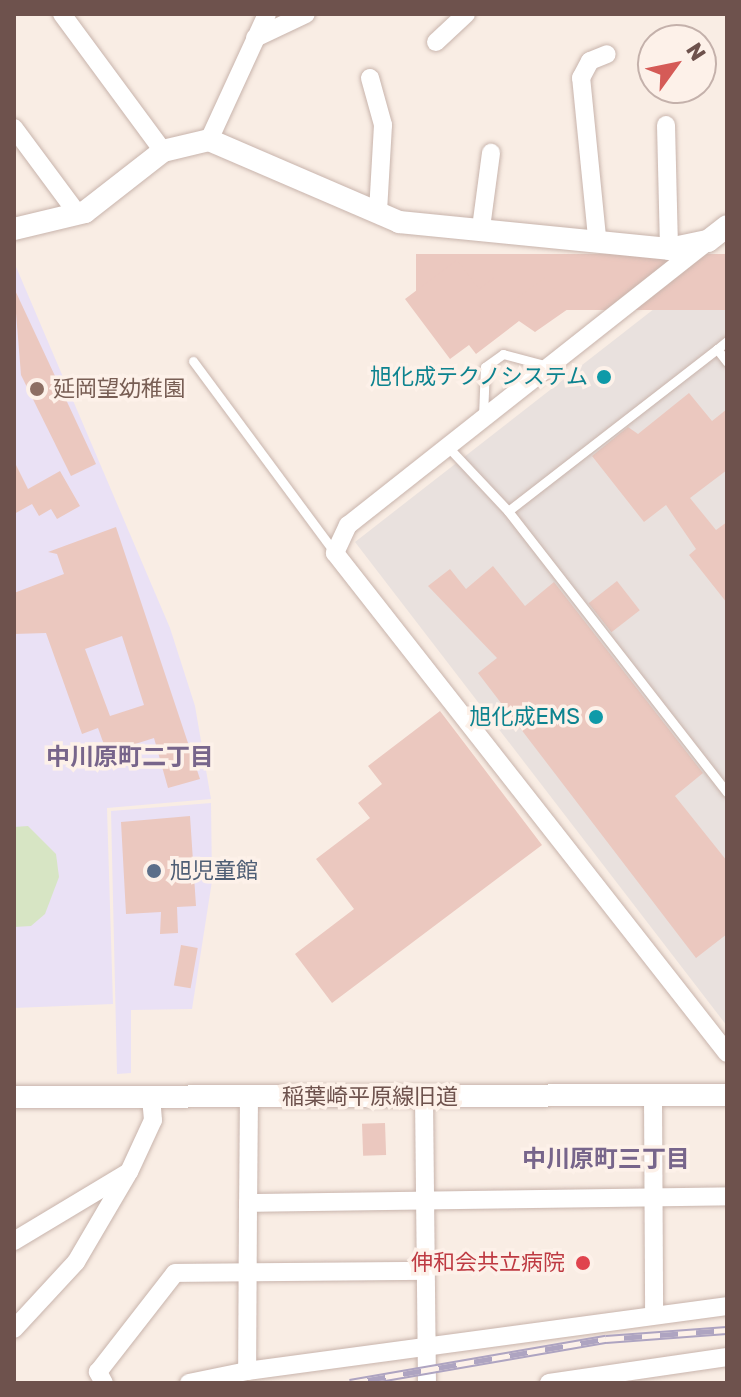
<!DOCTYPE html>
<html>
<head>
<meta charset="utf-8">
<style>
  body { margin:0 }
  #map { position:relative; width:741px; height:1397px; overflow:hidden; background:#f9ede4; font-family:Rubik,"Noto Sans JP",sans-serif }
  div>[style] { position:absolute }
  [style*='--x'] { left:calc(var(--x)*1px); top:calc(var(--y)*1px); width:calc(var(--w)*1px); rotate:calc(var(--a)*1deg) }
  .industrial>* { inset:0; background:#e9e1de }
  .education>* { inset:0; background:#eae1f5 }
  .green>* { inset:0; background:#d7e5c4 }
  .building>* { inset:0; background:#ebc8bf; transform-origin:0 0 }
  .roads { filter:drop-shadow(0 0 2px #c8b4ac) drop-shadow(0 0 2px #c8b4ac) }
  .service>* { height:9px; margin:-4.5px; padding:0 4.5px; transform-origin:4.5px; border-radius:4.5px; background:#fff }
  .minor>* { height:18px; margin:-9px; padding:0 9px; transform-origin:9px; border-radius:9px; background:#fff }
  .tertiary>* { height:22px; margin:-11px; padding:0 11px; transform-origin:11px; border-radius:11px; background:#fff }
  .rail>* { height:9px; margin-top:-4.5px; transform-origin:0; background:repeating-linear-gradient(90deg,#fdf1e9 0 18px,#aea4c1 0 36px); box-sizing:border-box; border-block:2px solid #aea4c1 }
  .dots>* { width:22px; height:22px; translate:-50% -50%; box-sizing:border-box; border:4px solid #fdf1e9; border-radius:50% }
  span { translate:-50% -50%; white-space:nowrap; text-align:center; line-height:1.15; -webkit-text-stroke:7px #fdf1e9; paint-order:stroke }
  .culture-label { font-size:22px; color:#0d838f }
  .right { translate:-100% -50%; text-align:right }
  .education-label { font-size:22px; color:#785e54 }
  .left { translate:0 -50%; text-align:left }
  .service-label { font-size:22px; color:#4e5e75 }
  .street-label { font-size:22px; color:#6e524d }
  .health-label { font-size:22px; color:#be3a42 }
  .neighbourhood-label { font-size:24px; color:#77658b; font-weight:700 }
  .frame { position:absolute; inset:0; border:16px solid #6e524d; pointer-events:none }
  .north { position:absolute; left:637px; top:24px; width:80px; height:80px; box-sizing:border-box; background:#fdf1e9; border:2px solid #c4b1ab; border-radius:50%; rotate:57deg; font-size:22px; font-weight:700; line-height:32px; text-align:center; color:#6e524d }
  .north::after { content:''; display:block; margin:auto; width:28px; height:36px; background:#d55b57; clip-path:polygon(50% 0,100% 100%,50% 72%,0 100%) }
</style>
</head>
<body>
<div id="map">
  <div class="industrial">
    <div style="clip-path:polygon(727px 252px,727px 1026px,355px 542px)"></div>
  </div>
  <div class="education">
    <div style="clip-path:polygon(14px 262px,170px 628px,195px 706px,211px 799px,107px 808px,113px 1004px,14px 1008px)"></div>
    <div style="clip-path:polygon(211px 803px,212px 881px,192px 1009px,131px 1010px,131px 1073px,117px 1074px,111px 811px)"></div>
  </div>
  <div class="green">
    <div style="clip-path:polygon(28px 826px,56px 854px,59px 877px,45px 914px,31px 926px,14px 927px,14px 827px)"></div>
  </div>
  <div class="building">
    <div style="left:727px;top:254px;width:56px;height:311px;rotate:90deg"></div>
    <div style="clip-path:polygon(457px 260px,479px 289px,495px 277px,513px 301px,546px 277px,568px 309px,535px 332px,519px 321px,476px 354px,469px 345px,450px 359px,405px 299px)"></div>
    <div style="clip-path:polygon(14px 288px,96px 464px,71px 476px,21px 375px)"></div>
    <div style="clip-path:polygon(689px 393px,712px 421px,727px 409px,727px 470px,690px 498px,716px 530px,727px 522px,727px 603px,689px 555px,696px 549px,666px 505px,644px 522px,592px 456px,628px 427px,638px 434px)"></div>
    <div style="clip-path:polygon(14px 461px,28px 489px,60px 471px,80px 506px,57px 519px,51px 509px,39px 516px,32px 504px,14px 514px)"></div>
    <div style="clip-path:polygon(evenodd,116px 527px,200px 779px,168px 788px,154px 738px,107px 753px,98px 728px,82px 734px,46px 633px,14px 634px,14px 593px,64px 574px,57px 554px,48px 552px,116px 527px,122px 636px,144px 705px,110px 716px,85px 649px,122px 636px)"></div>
    <div style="clip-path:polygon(493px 566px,525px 606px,554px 582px,703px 773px,675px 796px,727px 861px,727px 934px,696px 958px,478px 673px,497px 658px,428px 586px,450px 569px,466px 589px)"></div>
    <div style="left:617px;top:581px;width:37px;height:36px;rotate:52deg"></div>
    <div style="clip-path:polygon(440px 711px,542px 845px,332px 1003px,295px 954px,354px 909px,316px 859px,370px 818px,358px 803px,382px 784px,368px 766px)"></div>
    <div style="clip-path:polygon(190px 816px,196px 906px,177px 907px,178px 933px,160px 934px,161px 912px,126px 914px,121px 822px)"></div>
    <div style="left:181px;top:945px;width:17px;height:41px;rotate:10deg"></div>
    <div style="left:385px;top:1123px;width:32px;height:23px;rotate:88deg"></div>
  </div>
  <div class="roads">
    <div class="service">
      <div style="--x:727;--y:341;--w:13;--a:141"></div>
      <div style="--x:717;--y:349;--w:16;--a:52"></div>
      <div style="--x:717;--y:349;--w:264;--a:142.2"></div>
      <div style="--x:508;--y:511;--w:356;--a:52.1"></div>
      <div style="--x:193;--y:361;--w:239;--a:53.5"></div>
      <div style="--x:483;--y:416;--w:49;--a:-87.7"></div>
      <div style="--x:485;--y:367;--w:22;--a:-36"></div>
      <div style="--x:503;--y:354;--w:47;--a:14.9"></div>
      <div style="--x:448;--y:447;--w:88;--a:46.8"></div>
    </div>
    <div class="minor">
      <div style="--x:62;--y:14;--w:170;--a:53.6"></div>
      <div style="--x:255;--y:38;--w:56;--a:-25.2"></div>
      <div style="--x:436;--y:42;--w:41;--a:-43"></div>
      <div style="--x:370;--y:78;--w:49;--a:74.5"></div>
      <div style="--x:383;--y:125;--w:88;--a:93.3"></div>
      <div style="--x:666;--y:125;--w:124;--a:88.6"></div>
      <div style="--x:14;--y:128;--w:106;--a:53.5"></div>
      <div style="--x:209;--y:140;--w:139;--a:-65.3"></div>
      <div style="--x:481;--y:228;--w:76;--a:-82.4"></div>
      <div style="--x:597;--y:237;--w:160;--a:-95.7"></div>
      <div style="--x:581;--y:78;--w:19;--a:-62"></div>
      <div style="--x:590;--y:61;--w:18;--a:-22"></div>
      <div style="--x:708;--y:241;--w:459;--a:141.7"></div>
      <div style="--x:348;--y:525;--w:31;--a:115"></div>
      <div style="--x:335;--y:553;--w:635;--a:51.9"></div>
      <div style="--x:653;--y:1095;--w:217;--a:89.7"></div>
      <div style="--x:249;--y:1096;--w:107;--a:90.5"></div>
      <div style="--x:248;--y:1203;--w:479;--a:-0.8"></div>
      <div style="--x:424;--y:1097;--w:286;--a:89.4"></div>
      <div style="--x:248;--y:1203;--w:168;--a:90.3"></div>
      <div style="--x:247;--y:1371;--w:484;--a:-7.7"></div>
      <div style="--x:14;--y:1241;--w:134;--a:-31"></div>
      <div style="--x:129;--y:1172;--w:57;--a:-65.2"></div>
      <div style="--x:153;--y:1120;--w:25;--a:-95"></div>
      <div style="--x:14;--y:1329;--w:91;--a:-47.2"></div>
      <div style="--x:76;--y:1262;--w:101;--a:-59.6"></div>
      <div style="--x:104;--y:1383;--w:13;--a:-119"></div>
      <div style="--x:98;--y:1372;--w:125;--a:-52.1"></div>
      <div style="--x:175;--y:1273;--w:249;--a:-0.5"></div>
      <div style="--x:189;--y:1383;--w:59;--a:-11.7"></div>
      <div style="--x:549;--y:1383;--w:180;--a:-8.3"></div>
    </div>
    <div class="tertiary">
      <div style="--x:14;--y:229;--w:73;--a:-13.5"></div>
      <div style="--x:85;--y:212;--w:99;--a:-38"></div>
      <div style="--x:163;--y:151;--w:47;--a:-13.4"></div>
      <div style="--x:209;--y:140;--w:207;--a:23.3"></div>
      <div style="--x:399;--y:222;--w:271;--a:5.7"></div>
      <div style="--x:669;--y:249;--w:40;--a:-12"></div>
      <div style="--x:708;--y:241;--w:24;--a:-38"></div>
      <div style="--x:14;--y:1097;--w:713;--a:-0.16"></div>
    </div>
  </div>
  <div class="rail">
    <div style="--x:350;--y:1383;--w:260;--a:-9.8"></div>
    <div style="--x:606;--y:1339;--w:121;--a:-4.3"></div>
  </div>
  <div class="dots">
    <div style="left:604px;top:377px;background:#0f9aa8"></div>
    <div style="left:37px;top:389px;background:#8d6e63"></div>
    <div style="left:596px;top:717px;background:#0f9aa8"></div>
    <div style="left:154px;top:871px;background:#5c6f8a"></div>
    <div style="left:583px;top:1263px;background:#e0444e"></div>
  </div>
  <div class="culture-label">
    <span class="right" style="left:588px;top:377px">旭化成テクノシステム</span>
    <span class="right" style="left:580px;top:717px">旭化成EMS</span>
  </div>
  <div class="education-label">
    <span class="left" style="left:53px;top:389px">延岡望幼稚園</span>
  </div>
  <div class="service-label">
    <span class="left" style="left:170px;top:871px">旭児童館</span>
  </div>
  <div class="street-label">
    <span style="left:370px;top:1097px">稲葉崎平原線旧道</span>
  </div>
  <div class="health-label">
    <span class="right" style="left:565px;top:1263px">伸和会共立病院</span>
  </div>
  <div class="neighbourhood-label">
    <span style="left:130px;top:758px">中川原町二丁目</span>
    <span style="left:606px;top:1160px">中川原町三丁目</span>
  </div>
  <div class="frame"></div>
  <div class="north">N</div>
</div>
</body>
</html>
